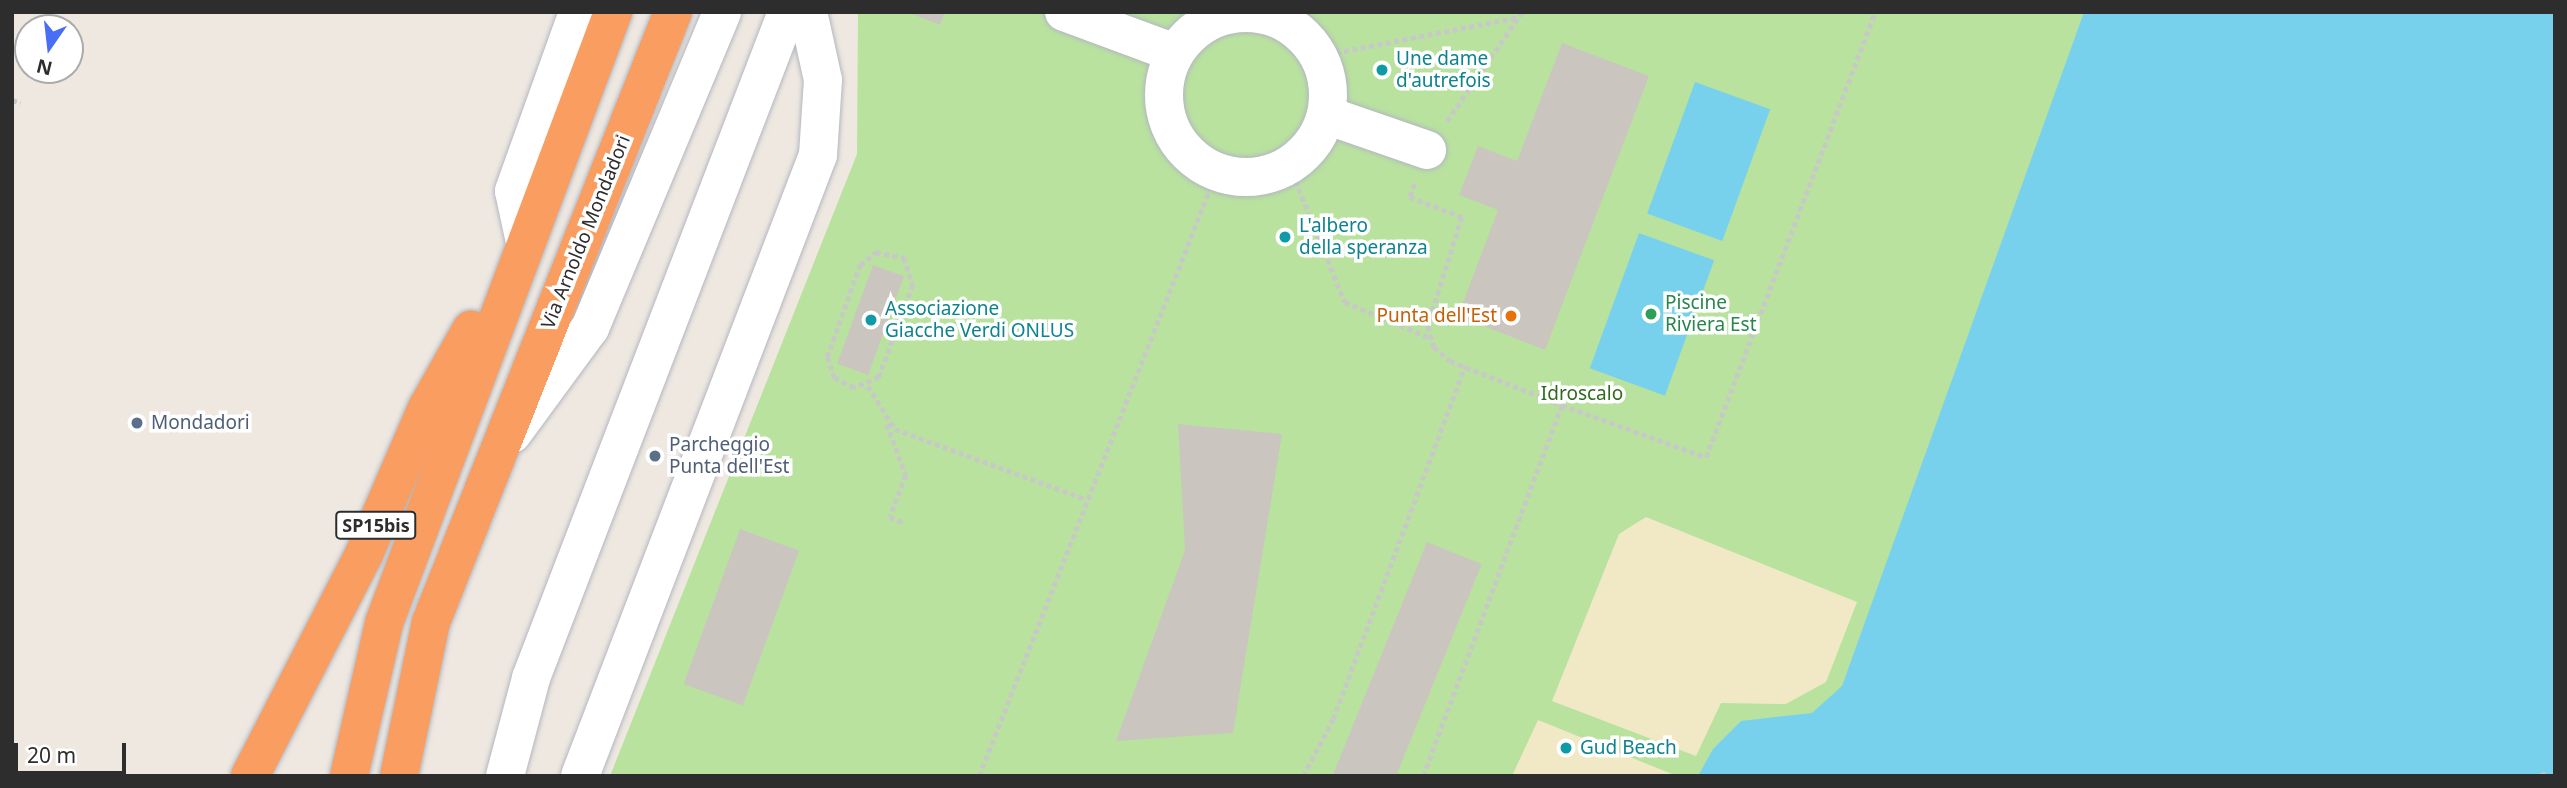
<!DOCTYPE html>
<html>
<head>
<meta charset="utf-8">
<style>
  body { margin:0 }
  #map { position:relative; width:2567px; height:788px; overflow:hidden; background:#eee8e1; font-family:"Noto Sans",sans-serif }
  div>[style] { position:absolute }
  [style*='--x'] { left:calc(var(--x)*1px); top:calc(var(--y)*1px); width:calc(var(--w)*1px); rotate:calc(var(--a)*1deg) }
  .green>* { inset:0; background:#b9e29f }
  .sand>* { inset:0; background:#f1e9c5 }
  .water>* { inset:0; background:#78d1ec; transform-origin:0 0 }
  .building>* { inset:0; background:#cac6bf; transform-origin:0 0 }
  .path>* { height:4.5px; margin-top:-2.25px; transform-origin:0; background:repeating-linear-gradient(90deg,#c8c8c8 0 5px,transparent 0 8.5px) }
  .roads { filter:drop-shadow(0 0 2px #b4b7c0) drop-shadow(0 0 2px #b4b7c0) }
  .minor>* { height:38px; margin:-19px; padding:0 19px; transform-origin:19px; border-radius:19px; background:#fff }
  .minor>.ring { margin:-19px; padding:0; box-sizing:content-box; background:none; border:38px solid #fff; border-radius:50% }
  .highway>* { height:38px; margin:-19px; padding:0 19px; transform-origin:19px; border-radius:19px; background:#fa9d60 }
  .dots>* { width:19px; height:19px; translate:-50% -50%; box-sizing:border-box; border:4px solid #fff; border-radius:50% }
  span { translate:-50% -50%; white-space:nowrap; text-align:center; line-height:1.15; -webkit-text-stroke:7px #fff; paint-order:stroke }
  .shield-label span { padding:2px 5px; background:#fff; border:2px solid; border-radius:5px; -webkit-text-stroke-width:0 }
  .shield-label { font-size:18px; color:#2d2d2d; font-weight:700 }
  .culture-label { font-size:19px; color:#0d838f }
  .left { translate:0 -50%; text-align:left }
  .street-label { font-size:19px; color:#2d2d2d }
  .leisure-label { font-size:19px; color:#27864d }
  .food-label { font-size:19px; color:#c56008 }
  .right { translate:-100% -50%; text-align:right }
  .park-label { font-size:19px; color:#306a1d }
  .service-label { font-size:19px; color:#4e5e75 }
  .frame { position:absolute; inset:0; border:14px solid #2d2d2d; pointer-events:none }
  .north { position:absolute; left:14px; top:14px; width:70px; height:70px; box-sizing:border-box; background:#fff; border:2px solid #ababab; border-radius:50%; rotate:194deg; font-size:19px; font-weight:700; line-height:28px; text-align:center; color:#2d2d2d }
  .north::after { content:''; display:block; margin:auto; width:24px; height:32px; background:#476ef5; clip-path:polygon(50% 0,100% 100%,50% 72%,0 100%) }
  .scale { position:absolute; left:14px; top:743px; width:112px; height:32px; box-sizing:border-box; border:4px solid #2d2d2d; border-top:0; padding-left:9px; font-size:21px; line-height:24px; white-space:nowrap; color:#2d2d2d; -webkit-text-stroke:5px #fff; paint-order:stroke }
</style>
</head>
<body>
<div id="map">
  <div class="green">
    <div style="clip-path:polygon(858px 12px,2555px 12px,2555px 776px,610px 776px,857px 154px)"></div>
  </div>
  <div class="sand">
    <div style="clip-path:polygon(1646px 517px,1857px 602px,1826px 682px,1786px 704px,1721px 703px,1696px 756px,1552px 701px,1619px 534px)"></div>
    <div style="clip-path:polygon(1538px 720px,1677px 776px,1512px 776px)"></div>
  </div>
  <div class="water">
    <div style="clip-path:polygon(2084px 12px,2555px 12px,2555px 776px,1698px 776px,1713px 749px,1741px 721px,1812px 713px,1842px 686px)"></div>
    <div style="left:1695px;top:82px;width:80px;height:140px;rotate:20deg"></div>
    <div style="left:1639px;top:233px;width:80px;height:144px;rotate:20deg"></div>
  </div>
  <div class="building">
    <div style="clip-path:polygon(907px 12px,945px 12px,940px 25px)"></div>
    <div style="clip-path:polygon(1562px 43px,1649px 76px,1545px 350px,1458px 316px,1498px 210px,1459px 195px,1478px 146px,1517px 161px)"></div>
    <div style="left:873px;top:265px;width:33px;height:105px;rotate:20deg"></div>
    <div style="clip-path:polygon(1178px 424px,1282px 434px,1233px 733px,1116px 741px,1185px 550px)"></div>
    <div style="left:740px;top:529px;width:63px;height:165px;rotate:20deg"></div>
    <div style="left:1427px;top:542px;width:59px;height:252px;rotate:22deg"></div>
  </div>
  <div class="path">
    <div style="--x:1277;--y:18;--w:6;--a:-72"></div>
    <div style="--x:1319;--y:56;--w:204;--a:-11"></div>
    <div style="--x:12;--y:100;--w:9;--a:18"></div>
    <div style="--x:1447;--y:121;--w:132;--a:-55.5"></div>
    <div style="--x:1289;--y:165;--w:148;--a:67.8"></div>
    <div style="--x:1345;--y:302;--w:90;--a:22.9"></div>
    <div style="--x:1415;--y:184;--w:14;--a:111"></div>
    <div style="--x:1410;--y:197;--w:56;--a:21"></div>
    <div style="--x:1462;--y:217;--w:114;--a:107.3"></div>
    <div style="--x:1428;--y:326;--w:22;--a:74"></div>
    <div style="--x:1434;--y:347;--w:21;--a:41"></div>
    <div style="--x:1450;--y:361;--w:120;--a:21.4"></div>
    <div style="--x:876;--y:252;--w:29;--a:12"></div>
    <div style="--x:904;--y:258;--w:28;--a:72"></div>
    <div style="--x:913;--y:285;--w:98;--a:110.3"></div>
    <div style="--x:879;--y:377;--w:27;--a:156"></div>
    <div style="--x:854;--y:388;--w:22;--a:-153"></div>
    <div style="--x:834;--y:378;--w:22;--a:-108"></div>
    <div style="--x:827;--y:357;--w:98;--a:-70.3"></div>
    <div style="--x:860;--y:265;--w:21;--a:-39"></div>
    <div style="--x:868;--y:386;--w:51;--a:57.9"></div>
    <div style="--x:895;--y:429;--w:202;--a:20.2"></div>
    <div style="--x:887;--y:424;--w:54;--a:69.6"></div>
    <div style="--x:906;--y:475;--w:45;--a:110.9"></div>
    <div style="--x:890;--y:517;--w:16;--a:22"></div>
    <div style="--x:2543;--y:772;--w:4;--a:76"></div>
    <div style="--x:979;--y:776;--w:650;--a:-68.53"></div>
    <div style="--x:1303;--y:776;--w:64;--a:-62.2"></div>
    <div style="--x:1333;--y:719;--w:377;--a:-69.5"></div>
    <div style="--x:1423;--y:776;--w:396;--a:-69.5"></div>
    <div style="--x:1562;--y:405;--w:153;--a:19.9"></div>
    <div style="--x:1706;--y:457;--w:476;--a:-69.2"></div>
  </div>
  <div class="roads">
    <div class="minor">
      <div style="--x:1064;--y:12;--w:118;--a:20.3"></div>
      <div class="ring" style="left:1164px;top:13px;width:126px;height:126px"></div>
      <div style="--x:1326;--y:115;--w:107;--a:19.1"></div>
      <div style="--x:525;--y:242;--w:52;--a:-102.2"></div>
      <div style="--x:514;--y:191;--w:190;--a:-70.3"></div>
      <div style="--x:512;--y:434;--w:132;--a:-53.7"></div>
      <div style="--x:590;--y:328;--w:342;--a:-67.3"></div>
      <div style="--x:505;--y:776;--w:101;--a:-75.1"></div>
      <div style="--x:531;--y:678;--w:714;--a:-68.97"></div>
      <div style="--x:580;--y:776;--w:665;--a:-69.03"></div>
      <div style="--x:818;--y:155;--w:75;--a:-86.2"></div>
      <div style="--x:823;--y:80;--w:70;--a:-102.4"></div>
    </div>
    <div class="highway">
      <div style="--x:250;--y:776;--w:250;--a:-62.8"></div>
      <div style="--x:364;--y:554;--w:159;--a:-66.7"></div>
      <div style="--x:427;--y:408;--w:90;--a:-60.6"></div>
      <div style="--x:349;--y:776;--w:157;--a:-77.1"></div>
      <div style="--x:384;--y:623;--w:653;--a:-69.45"></div>
      <div style="--x:399;--y:776;--w:157;--a:-78.3"></div>
      <div style="--x:431;--y:622;--w:656;--a:-68.36"></div>
    </div>
  </div>
  <div class="dots">
    <div style="left:1382px;top:70px;background:#0f9aa8"></div>
    <div style="left:1285px;top:237px;background:#0f9aa8"></div>
    <div style="left:1651px;top:314px;background:#2e9e5b"></div>
    <div style="left:1511px;top:316px;background:#e8710a"></div>
    <div style="left:871px;top:320px;background:#0f9aa8"></div>
    <div style="left:137px;top:423px;background:#5c6f8a"></div>
    <div style="left:655px;top:456px;background:#5c6f8a"></div>
    <div style="left:1566px;top:748px;background:#0f9aa8"></div>
  </div>
  <div class="shield-label">
    <span style="left:376px;top:525px">SP15bis</span>
  </div>
  <div class="culture-label">
    <span class="left" style="left:1396px;top:70px">Une dame<br>d'autrefois</span>
    <span class="left" style="left:1299px;top:237px">L'albero<br>della speranza</span>
    <span class="left" style="left:885px;top:320px">Associazione<br>Giacche Verdi ONLUS</span>
    <span class="left" style="left:1580px;top:748px">Gud Beach</span>
  </div>
  <div class="street-label">
    <span style="left:586px;top:232px;rotate:-68deg">Via Arnoldo Mondadori</span>
  </div>
  <div class="leisure-label">
    <span class="left" style="left:1665px;top:314px">Piscine<br>Riviera Est</span>
  </div>
  <div class="food-label">
    <span class="right" style="left:1497px;top:316px">Punta dell'Est</span>
  </div>
  <div class="park-label">
    <span style="left:1582px;top:394px">Idroscalo</span>
  </div>
  <div class="service-label">
    <span class="left" style="left:151px;top:423px">Mondadori</span>
    <span class="left" style="left:669px;top:456px">Parcheggio<br>Punta dell'Est</span>
  </div>
  <div class="frame"></div>
  <div class="north">N</div>
  <div class="scale">20 m</div>
</div>
</body>
</html>
